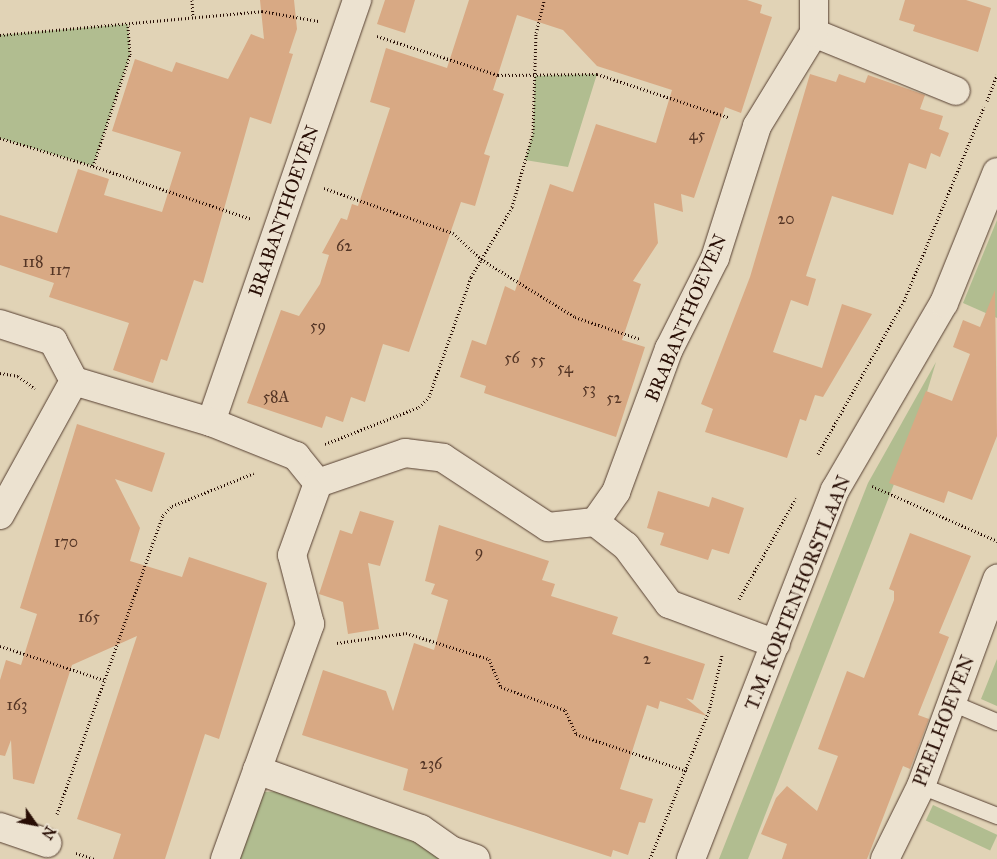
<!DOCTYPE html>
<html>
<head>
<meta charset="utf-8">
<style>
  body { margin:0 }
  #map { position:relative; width:997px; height:859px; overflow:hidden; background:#e1d3b6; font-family:"IM FELL Great Primer",serif }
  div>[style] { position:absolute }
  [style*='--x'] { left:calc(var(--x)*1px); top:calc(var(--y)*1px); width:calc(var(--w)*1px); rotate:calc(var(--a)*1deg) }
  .green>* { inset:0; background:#b1bd90; transform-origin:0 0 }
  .building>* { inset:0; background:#d8a984 }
  .path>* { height:3px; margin-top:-1.5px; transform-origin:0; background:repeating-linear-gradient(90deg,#280e05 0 1px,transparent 0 3.5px) }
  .roads { filter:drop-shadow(0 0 1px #563f31) drop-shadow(0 0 1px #563f31) }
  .lane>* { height:16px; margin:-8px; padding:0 8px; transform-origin:8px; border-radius:8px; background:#ece2d0 }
  .street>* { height:28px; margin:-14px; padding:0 14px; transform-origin:14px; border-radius:14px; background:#ece2d0 }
  .secondary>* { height:28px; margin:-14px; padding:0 14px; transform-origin:14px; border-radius:14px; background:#ece2d0 }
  span { translate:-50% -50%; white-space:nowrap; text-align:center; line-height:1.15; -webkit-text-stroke:4.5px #ece2d0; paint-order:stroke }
  .number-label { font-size:16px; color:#543525 }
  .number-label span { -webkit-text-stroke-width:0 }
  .street-label { font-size:19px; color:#280e05 }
  .north { position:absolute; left:10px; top:799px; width:50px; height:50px; -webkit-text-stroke:4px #ece2d0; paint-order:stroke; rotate:123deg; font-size:14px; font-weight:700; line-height:20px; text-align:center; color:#280e05 }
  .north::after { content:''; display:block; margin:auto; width:18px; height:22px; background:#280e05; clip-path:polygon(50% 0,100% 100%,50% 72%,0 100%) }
</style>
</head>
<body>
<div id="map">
  <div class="green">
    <div style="clip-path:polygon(128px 24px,130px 55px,93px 166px,0 138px,0 35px)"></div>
    <div style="clip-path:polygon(597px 74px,568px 167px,525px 160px,533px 133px,535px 76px)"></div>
    <div style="clip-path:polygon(997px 220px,997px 318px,963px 303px)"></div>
    <div style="clip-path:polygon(936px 362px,917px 425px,748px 859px,719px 859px,868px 483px)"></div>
    <div style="clip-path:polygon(997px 659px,997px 706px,981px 699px)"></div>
    <div style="clip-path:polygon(286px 791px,420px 842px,450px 859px,240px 859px,264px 792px)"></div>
    <div style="left:933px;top:805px;width:71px;height:17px;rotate:25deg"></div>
  </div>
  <div class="building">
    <div style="clip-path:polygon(260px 0,294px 0,297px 29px,289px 53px,293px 54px,271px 124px,250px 117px,203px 283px,194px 280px,167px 361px,161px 359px,153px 383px,113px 370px,129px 323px,49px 297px,54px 283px,0 265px,0 215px,57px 233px,78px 169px,109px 179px,104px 195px,162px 212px,181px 152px,112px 131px,135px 59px,172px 72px,176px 62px,228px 79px,251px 34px,264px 39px)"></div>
    <div style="clip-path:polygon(385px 0,415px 0,405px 33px,377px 24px)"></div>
    <div style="clip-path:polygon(469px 0,747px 0,762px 5px,760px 13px,772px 17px,741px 113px,725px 107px,694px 198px,681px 194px,683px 212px,654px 203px,658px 243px,633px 281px,641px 284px,622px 340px,645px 347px,616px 437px,484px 393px,486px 386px,460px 377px,472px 340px,486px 345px,505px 286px,515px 291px,550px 184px,573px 192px,596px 124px,656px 143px,672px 90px,597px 66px,563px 30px,517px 15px,493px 90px,504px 94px,484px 154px,490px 156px,475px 206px,461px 202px,409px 352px,383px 344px,365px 402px,351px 397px,343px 422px,326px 416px,322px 428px,247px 403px,281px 310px,299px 316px,320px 284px,329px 255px,322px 253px,341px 218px,347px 220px,352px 204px,358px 206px,390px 108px,370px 102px,386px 48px,447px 68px)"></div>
    <div style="clip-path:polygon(905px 0,966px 0,991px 8px,978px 52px,913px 31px,915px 25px,899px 20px)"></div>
    <div style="clip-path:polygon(810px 74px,836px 82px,839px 74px,865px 83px,868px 75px,925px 95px,920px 109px,943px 116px,939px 129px,949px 133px,940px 157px,931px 153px,926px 169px,909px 163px,893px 215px,832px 196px,806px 276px,816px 279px,808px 306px,791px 300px,773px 352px,822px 368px,842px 304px,872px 314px,823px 397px,815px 395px,806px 421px,800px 419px,787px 458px,705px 432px,713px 409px,701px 404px,750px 277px)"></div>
    <div style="clip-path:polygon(995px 290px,997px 436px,972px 500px,948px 491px,944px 503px,889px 483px,926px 391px,952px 401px,970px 354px,953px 347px,963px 320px,980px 327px)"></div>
    <div style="clip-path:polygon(77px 424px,165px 453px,152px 492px,115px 479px,140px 528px,130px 561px,182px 577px,189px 557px,267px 583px,219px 739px,205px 734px,165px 859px,113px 859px,121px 834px,77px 819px,137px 636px,72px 665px,34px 784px,13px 779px,11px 740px,5px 756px,0 755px,0 680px,6px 660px,21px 665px,37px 614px,20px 608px)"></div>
    <div style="clip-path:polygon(658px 491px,709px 507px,712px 497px,744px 508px,729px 554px,712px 549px,708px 560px,660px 545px,664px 533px,647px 528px)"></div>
    <div style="clip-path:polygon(360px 511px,394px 521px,380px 566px,368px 563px,379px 629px,348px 634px,343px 602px,319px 594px,340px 530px,352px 534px)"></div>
    <div style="clip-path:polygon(439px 525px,549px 561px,542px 580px,555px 584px,551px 596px,618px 617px,612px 634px,705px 664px,693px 700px,686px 698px,707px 716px,660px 701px,658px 709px,647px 705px,620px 789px,653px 799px,645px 823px,639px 822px,628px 855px,613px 850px,611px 857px,403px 790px,408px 769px,302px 735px,323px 670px,386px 691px,393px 711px,414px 643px,434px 650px,448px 600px,431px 594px,435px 584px,425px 581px)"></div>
    <div style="clip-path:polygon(910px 533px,971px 556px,939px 633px,949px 637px,918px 715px,929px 719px,910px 769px,903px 766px,867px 859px,782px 859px,787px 844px,761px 834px,776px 798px,787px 786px,817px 811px,838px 756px,818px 749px,847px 671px,864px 678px,894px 600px,894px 591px,889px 589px)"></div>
  </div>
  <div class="path">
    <div style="--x:192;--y:0;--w:17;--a:87"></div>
    <div style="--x:0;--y:35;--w:263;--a:-5.2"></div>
    <div style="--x:262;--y:11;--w:57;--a:10.1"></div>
    <div style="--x:377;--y:36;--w:127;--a:17.9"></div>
    <div style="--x:498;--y:75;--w:99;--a:-0.6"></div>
    <div style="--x:597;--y:74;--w:138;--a:18.2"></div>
    <div style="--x:987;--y:101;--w:28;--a:-69"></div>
    <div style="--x:0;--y:138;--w:97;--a:16.8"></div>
    <div style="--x:93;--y:166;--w:117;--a:-71.6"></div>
    <div style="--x:130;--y:55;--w:31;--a:-94"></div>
    <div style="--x:93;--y:166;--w:167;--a:18.5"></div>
    <div style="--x:324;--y:188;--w:137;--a:19.2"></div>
    <div style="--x:453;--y:233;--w:38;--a:43"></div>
    <div style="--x:481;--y:259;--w:110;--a:31.7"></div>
    <div style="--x:575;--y:317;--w:69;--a:18.7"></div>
    <div style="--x:0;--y:373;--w:18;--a:9"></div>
    <div style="--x:18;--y:376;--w:21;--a:37"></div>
    <div style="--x:325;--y:444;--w:101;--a:-21.5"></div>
    <div style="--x:419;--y:407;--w:14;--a:-45"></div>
    <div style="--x:429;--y:397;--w:127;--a:-70.7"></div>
    <div style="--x:471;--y:277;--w:81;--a:-59.6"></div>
    <div style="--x:512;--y:207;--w:77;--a:-74.2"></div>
    <div style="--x:533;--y:133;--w:100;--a:-88.3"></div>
    <div style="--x:536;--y:33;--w:34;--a:-76"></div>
    <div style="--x:818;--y:454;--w:176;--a:-60.7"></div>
    <div style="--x:904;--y:301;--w:210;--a:-67.6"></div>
    <div style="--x:872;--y:486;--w:137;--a:23.7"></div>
    <div style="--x:739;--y:599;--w:116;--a:-60.6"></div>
    <div style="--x:337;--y:643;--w:70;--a:-8.2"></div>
    <div style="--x:406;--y:633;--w:87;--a:17.4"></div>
    <div style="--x:489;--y:659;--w:30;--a:67"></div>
    <div style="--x:501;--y:687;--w:68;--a:19.8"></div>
    <div style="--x:565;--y:710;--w:26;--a:65"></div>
    <div style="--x:576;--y:734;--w:117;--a:18.4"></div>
    <div style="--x:0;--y:646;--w:109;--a:18.1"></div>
    <div style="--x:57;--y:814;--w:317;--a:-70.5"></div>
    <div style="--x:163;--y:515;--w:13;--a:-45"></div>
    <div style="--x:172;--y:506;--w:88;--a:-21.9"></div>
    <div style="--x:76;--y:853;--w:19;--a:18"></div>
    <div style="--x:650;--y:859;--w:159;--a:-68.3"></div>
    <div style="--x:709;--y:711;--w:57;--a:-76.9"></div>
  </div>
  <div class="roads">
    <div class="lane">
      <div style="--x:952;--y:703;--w:49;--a:22.9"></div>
      <div style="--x:921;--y:786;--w:82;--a:21.5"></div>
    </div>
    <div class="street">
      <div style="--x:814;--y:33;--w:153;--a:22.2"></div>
      <div style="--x:0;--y:324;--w:56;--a:17.8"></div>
      <div style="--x:53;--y:341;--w:45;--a:62.3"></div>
      <div style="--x:211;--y:422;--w:447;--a:-70.9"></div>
      <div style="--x:0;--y:515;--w:153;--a:-61.1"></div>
      <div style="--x:74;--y:381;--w:143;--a:16.7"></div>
      <div style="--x:211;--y:422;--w:92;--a:21.8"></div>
      <div style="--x:296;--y:456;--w:35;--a:51"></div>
      <div style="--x:595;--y:522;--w:37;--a:-55"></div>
      <div style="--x:616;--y:492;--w:153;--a:-69.7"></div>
      <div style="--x:669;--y:349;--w:102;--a:-63.2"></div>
      <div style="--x:715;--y:258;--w:139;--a:-72.3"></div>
      <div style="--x:757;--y:126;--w:109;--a:-58.5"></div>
      <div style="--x:814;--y:33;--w:33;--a:-90"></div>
      <div style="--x:257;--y:770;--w:174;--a:19.8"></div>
      <div style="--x:421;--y:829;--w:39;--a:35"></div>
      <div style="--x:453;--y:851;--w:24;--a:19"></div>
      <div style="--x:0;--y:827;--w:50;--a:18.8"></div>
      <div style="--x:225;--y:859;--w:250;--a:-70.1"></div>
      <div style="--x:310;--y:624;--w:71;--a:-104.6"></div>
      <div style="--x:292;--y:555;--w:77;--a:-70.1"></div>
      <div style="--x:318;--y:483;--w:92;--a:-19"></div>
      <div style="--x:405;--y:453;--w:38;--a:7"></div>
      <div style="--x:443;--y:458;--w:126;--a:33.3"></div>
      <div style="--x:548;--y:527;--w:47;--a:-6.1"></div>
      <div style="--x:595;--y:522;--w:39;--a:38"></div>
      <div style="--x:626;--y:546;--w:72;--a:53.4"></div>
      <div style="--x:669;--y:604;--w:114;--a:20.5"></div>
      <div style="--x:885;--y:859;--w:81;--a:-63.7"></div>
      <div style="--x:921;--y:786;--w:221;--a:-69.8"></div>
    </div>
    <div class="secondary">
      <div style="--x:691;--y:859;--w:396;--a:-68.7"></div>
      <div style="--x:835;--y:490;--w:216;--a:-59.8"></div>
      <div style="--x:944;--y:303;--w:141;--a:-68"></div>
    </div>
  </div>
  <div class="number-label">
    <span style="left:697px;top:135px">45</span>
    <span style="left:786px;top:219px">20</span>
    <span style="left:344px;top:246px">62</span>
    <span style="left:33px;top:262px">118</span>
    <span style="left:60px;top:270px">117</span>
    <span style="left:318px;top:326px">59</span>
    <span style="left:512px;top:358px">56</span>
    <span style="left:538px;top:360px">55</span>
    <span style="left:565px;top:368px">54</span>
    <span style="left:589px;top:389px">53</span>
    <span style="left:276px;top:397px">58A</span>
    <span style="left:614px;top:398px">52</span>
    <span style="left:66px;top:542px">170</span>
    <span style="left:479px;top:552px">9</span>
    <span style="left:89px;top:617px">165</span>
    <span style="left:647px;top:659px">2</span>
    <span style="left:17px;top:705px">163</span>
    <span style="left:431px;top:764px">236</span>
  </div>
  <div class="street-label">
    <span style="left:284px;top:211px;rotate:-71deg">BRABANTHOEVEN</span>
    <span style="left:686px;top:318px;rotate:-67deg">BRABANTHOEVEN</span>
    <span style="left:798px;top:593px;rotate:-68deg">T.M. KORTENHORSTLAAN</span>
    <span style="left:944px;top:721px;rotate:-69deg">PEELHOEVEN</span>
  </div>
  <div class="north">N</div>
</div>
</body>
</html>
